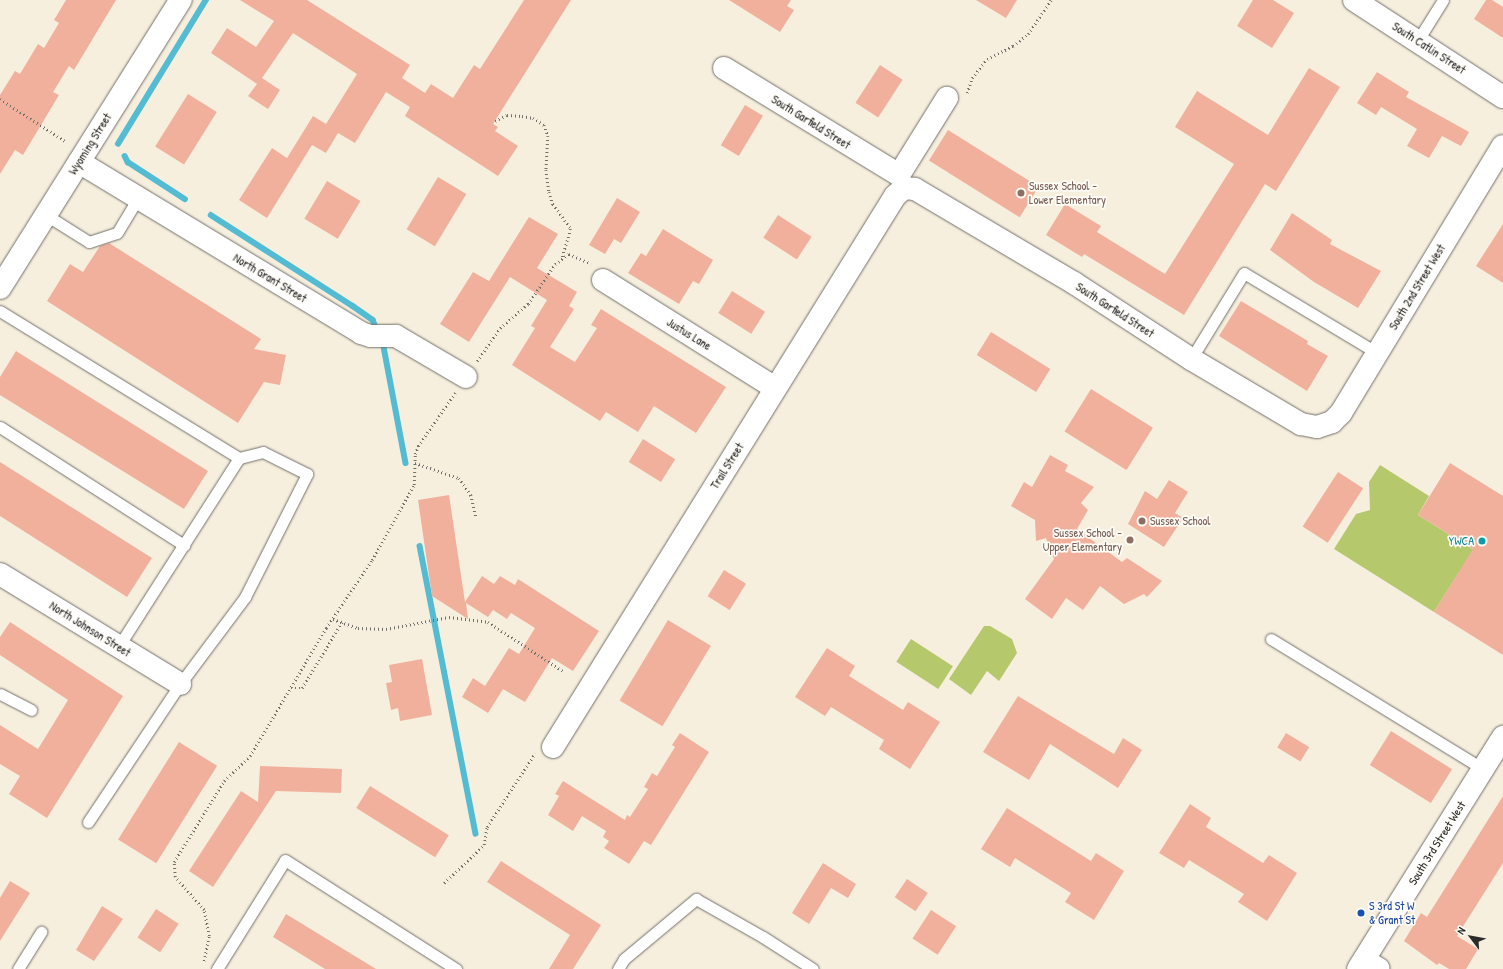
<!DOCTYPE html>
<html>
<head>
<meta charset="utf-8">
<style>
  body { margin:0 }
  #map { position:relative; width:1503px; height:969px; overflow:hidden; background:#f7efde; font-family:"Patrick Hand",sans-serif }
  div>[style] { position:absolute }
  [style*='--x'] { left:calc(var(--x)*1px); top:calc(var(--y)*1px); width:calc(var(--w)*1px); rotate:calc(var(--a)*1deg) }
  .green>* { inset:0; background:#b5c86c; transform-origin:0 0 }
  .stream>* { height:5.5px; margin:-2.75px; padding:0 2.75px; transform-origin:2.75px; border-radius:2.75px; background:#54bcd2 }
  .building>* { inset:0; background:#f1b09c; transform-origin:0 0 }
  .path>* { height:2.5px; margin-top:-1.25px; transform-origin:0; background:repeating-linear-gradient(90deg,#72706a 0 1px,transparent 0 4px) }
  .roads { filter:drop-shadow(0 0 1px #72706a) drop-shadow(0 0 1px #72706a) }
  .lane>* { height:11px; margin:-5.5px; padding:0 5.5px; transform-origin:5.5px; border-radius:5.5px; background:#fff }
  .street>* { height:22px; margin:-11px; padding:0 11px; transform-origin:11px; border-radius:11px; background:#fff }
  .secondary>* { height:22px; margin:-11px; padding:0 11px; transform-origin:11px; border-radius:11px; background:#fff }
  .dots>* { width:11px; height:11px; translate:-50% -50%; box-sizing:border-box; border:2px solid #fdfcf7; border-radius:50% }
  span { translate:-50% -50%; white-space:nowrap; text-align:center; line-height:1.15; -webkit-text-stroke:3.5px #fdfcf7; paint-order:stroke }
  .street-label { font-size:12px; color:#2b2b2b }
  .education-label { font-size:12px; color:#785e54 }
  .left { translate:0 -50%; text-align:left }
  .right { translate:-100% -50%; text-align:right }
  .culture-label { font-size:12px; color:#0d838f }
  .transit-label { font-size:12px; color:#164399 }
  .north { position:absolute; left:1451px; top:917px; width:40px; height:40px; -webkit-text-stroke:3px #fdfcf7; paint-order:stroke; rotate:302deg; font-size:11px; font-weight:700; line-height:16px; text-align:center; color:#2b2b2b }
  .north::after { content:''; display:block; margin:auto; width:14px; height:18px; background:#2b2b2b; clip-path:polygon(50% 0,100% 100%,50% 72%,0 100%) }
</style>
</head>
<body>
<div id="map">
  <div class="green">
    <div style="clip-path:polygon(1380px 465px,1429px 496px,1418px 515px,1503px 568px,1459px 572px,1434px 612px,1334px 549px,1356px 514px,1370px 510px,1369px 482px)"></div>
    <div style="clip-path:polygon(984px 626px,990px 626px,1012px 639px,1017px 653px,999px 681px,987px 671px,971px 695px,949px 679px)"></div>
    <div style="left:911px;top:639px;width:50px;height:27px;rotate:33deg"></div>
  </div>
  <div class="stream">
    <div style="--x:118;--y:144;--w:169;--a:-58.6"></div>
    <div style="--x:125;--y:156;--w:7;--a:63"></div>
    <div style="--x:128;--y:162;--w:68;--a:33"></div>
    <div style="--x:211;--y:215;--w:169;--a:32.7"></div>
    <div style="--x:353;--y:306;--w:24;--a:35"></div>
    <div style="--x:373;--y:320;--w:5;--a:68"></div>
    <div style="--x:384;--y:347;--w:118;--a:79.3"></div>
    <div style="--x:420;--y:546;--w:293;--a:79"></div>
  </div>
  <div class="building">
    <div style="clip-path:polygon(66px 0,116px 0,74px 70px,69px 66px,53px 92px,59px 95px,23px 155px,15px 150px,0 174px,0 95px,15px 71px,20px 74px,38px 44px,44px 48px,59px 23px,54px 20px)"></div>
    <div style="clip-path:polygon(240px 0,307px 0,410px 65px,402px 78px,425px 93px,431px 84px,453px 98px,474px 65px,480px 69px,524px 0,571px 0,493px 124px,498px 127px,495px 131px,518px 146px,498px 176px,405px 116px,410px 107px,386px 92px,355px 143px,338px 133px,326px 153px,312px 145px,267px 218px,239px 200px,272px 148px,287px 158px,313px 116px,326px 124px,357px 74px,293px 33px,262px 78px,280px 90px,268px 109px,248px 96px,257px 84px,211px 53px,227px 28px,256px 47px,274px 21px)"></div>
    <div style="clip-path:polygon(729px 0,791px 0,787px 6px,794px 10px,780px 32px)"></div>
    <div style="clip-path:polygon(976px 0,1017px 0,1006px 18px)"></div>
    <div style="clip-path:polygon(1253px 0,1273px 0,1294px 13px,1272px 48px,1237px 26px)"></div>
    <div style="clip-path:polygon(1486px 0,1492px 0,1503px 7px,1503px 38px,1474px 19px)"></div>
    <div style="left:880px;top:65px;width:27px;height:45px;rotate:33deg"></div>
    <div style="clip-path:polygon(1309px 68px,1340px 87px,1276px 191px,1265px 184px,1184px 315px,1084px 254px,1082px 257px,1046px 235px,1065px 204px,1101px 226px,1097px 232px,1165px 274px,1234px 164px,1175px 127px,1197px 91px,1268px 135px)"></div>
    <div style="clip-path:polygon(1377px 72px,1409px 92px,1406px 97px,1469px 132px,1461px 146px,1442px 136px,1429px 158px,1407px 146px,1417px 129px,1381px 107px,1376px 115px,1357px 103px)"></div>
    <div style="left:188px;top:94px;width:34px;height:62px;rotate:32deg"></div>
    <div style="left:745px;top:105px;width:21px;height:47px;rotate:31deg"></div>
    <div style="left:948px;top:130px;width:107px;height:36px;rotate:32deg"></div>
    <div style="left:438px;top:177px;width:33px;height:61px;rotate:31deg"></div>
    <div style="left:327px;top:181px;width:39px;height:44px;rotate:31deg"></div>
    <div style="clip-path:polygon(617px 198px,640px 212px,621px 243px,614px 239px,605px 254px,589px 245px)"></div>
    <div style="clip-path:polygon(1292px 213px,1332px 240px,1330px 244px,1381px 271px,1358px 308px,1314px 282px,1270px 250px)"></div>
    <div style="left:778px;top:215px;width:40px;height:27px;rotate:33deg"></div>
    <div style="clip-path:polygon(529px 217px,558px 234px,537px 268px,577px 292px,569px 306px,574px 309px,550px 347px,575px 362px,597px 328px,591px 325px,601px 309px,726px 387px,696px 433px,654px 406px,638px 432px,606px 412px,600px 421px,512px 365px,535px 328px,531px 326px,547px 300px,510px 277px,469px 342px,440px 324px,473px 272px,489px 281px)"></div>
    <div style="clip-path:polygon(1503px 224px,1503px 283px,1476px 266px)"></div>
    <div style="clip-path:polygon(663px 229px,713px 260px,699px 284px,693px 281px,679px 304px,628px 273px,641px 253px,646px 256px)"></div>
    <div style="clip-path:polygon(109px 243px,261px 339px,254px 349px,286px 355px,280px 385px,264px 382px,238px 423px,47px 301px,70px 264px,83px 272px,100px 246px)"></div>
    <div style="left:732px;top:291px;width:39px;height:26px;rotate:32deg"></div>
    <div style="clip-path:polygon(1241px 301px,1308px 341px,1307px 344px,1328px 356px,1307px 391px,1219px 336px)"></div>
    <div style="left:991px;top:332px;width:70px;height:27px;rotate:32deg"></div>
    <div style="clip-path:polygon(16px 351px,208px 471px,184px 509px,0 395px,0 377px)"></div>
    <div style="left:1091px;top:389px;width:73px;height:50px;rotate:32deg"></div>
    <div style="left:643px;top:439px;width:38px;height:27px;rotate:32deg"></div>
    <div style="clip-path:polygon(1050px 455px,1068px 465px,1065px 471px,1094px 487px,1081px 503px,1088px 510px,1077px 529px,1122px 562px,1127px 558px,1162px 581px,1147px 597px,1144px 594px,1124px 604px,1100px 586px,1083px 610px,1066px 598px,1052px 619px,1025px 599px,1054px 559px,1046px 538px,1036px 541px,1035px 520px,1011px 506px,1024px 482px,1032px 487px)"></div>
    <div style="clip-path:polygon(0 462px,152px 558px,127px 597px,0 516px)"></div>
    <div style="clip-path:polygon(1450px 463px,1503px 496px,1503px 655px,1434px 612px,1473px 549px,1418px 515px)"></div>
    <div style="left:1338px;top:472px;width:30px;height:65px;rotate:33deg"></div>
    <div style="clip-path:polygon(1169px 480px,1188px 492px,1175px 513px,1183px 518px,1164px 547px,1128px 524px,1145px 491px,1157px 499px)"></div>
    <div style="clip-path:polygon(449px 495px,465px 602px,482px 576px,494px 584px,500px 576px,515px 585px,518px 579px,599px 631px,573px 671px,552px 658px,525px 702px,503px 689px,488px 713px,462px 697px,473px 678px,485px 686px,509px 648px,519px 654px,535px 628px,511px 613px,507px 619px,493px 610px,488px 617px,466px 603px,468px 619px,432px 596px,418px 500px)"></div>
    <div style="left:724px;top:570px;width:26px;height:31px;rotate:32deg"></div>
    <div style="left:668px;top:620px;width:50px;height:94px;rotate:31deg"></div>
    <div style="clip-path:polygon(10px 622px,123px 696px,47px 818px,9px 794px,20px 776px,0 764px,0 725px,38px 749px,68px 700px,0 655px,0 637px)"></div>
    <div style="clip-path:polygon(827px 648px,855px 666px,849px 676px,903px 710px,908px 702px,940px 722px,910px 769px,879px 749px,884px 740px,831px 707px,825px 716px,795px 697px)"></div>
    <div style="clip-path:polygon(422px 659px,432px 715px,400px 721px,398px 708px,391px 710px,386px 683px,392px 682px,389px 665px)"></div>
    <div style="clip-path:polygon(1018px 696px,1114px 754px,1123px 738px,1142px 750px,1118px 788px,1050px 744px,1029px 780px,983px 752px)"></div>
    <div style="left:1391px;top:731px;width:72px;height:40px;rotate:32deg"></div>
    <div style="clip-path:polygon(680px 733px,709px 752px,651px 845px,644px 841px,629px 864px,604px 848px,609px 841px,603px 837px,606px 831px,582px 816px,573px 831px,548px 815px,559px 796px,555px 794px,563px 781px,625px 820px,627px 815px,630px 817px,648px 789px,644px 787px,652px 773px,657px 776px,675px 747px,672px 745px)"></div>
    <div style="left:1286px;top:733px;width:27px;height:17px;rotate:31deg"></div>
    <div style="left:179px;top:742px;width:45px;height:115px;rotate:32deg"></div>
    <div style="clip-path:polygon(260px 766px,342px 769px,341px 793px,276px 791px,213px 887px,189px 871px,241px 791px,258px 802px)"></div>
    <div style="left:370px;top:786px;width:93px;height:26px;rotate:32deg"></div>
    <div style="clip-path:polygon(1503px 796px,1503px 863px,1457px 936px,1478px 949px,1466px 969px,1449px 969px,1439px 963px,1437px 965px,1404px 941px,1421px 913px,1427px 917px)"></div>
    <div style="clip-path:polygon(1190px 804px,1211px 818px,1206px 827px,1263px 863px,1269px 855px,1297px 873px,1267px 921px,1238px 902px,1244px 894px,1189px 860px,1184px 868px,1159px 853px)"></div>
    <div style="clip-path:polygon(1007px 808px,1091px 861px,1096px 853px,1124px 871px,1094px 920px,1065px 902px,1071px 893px,1015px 858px,1010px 867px,981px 849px)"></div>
    <div style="clip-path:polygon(501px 861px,601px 925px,573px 969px,549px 969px,570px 935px,487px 882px)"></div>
    <div style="clip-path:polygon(823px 863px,856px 884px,848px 898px,831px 888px,809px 924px,792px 913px)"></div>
    <div style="left:907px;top:879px;width:25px;height:22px;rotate:34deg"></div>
    <div style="clip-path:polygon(10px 881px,30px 893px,0 941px,0 898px)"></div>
    <div style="clip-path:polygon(102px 906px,123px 919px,94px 961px,76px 950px)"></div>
    <div style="left:156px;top:909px;width:27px;height:34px;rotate:33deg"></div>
    <div style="left:931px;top:910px;width:30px;height:34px;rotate:33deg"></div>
    <div style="clip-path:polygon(286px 914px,376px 969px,325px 969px,273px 937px)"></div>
  </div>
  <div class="path">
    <div style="--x:967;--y:93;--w:16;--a:-72"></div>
    <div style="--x:972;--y:78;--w:24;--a:-52"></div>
    <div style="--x:987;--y:59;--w:29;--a:-27"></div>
    <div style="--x:1013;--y:46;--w:19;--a:-39"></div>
    <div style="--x:1028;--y:34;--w:41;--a:-55.9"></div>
    <div style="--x:0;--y:99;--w:77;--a:32.9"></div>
    <div style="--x:495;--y:121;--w:13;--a:-27"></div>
    <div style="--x:507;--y:115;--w:15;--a:4"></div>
    <div style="--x:522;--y:116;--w:11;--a:10"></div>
    <div style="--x:533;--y:118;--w:13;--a:32"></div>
    <div style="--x:544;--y:125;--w:12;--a:70"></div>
    <div style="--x:548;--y:136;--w:34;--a:93"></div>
    <div style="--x:546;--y:170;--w:22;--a:82"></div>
    <div style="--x:549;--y:192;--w:13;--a:72"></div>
    <div style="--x:553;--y:204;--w:31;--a:54"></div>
    <div style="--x:571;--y:229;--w:30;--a:107"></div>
    <div style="--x:477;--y:361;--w:40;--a:-55.1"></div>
    <div style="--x:500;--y:328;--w:37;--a:-41"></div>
    <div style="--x:528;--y:304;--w:48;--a:-56"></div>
    <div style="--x:555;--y:264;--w:17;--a:-36"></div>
    <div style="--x:569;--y:254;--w:24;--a:24"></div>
    <div style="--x:415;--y:463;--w:46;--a:18.8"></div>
    <div style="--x:459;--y:478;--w:21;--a:55"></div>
    <div style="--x:471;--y:495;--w:22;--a:77"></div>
    <div style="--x:333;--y:619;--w:27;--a:20"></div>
    <div style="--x:358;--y:628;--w:28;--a:2"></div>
    <div style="--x:386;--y:629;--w:64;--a:-10.8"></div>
    <div style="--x:449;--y:617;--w:39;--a:7"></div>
    <div style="--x:488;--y:622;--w:90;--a:33.2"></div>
    <div style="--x:291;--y:688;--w:11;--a:0"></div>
    <div style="--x:302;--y:688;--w:77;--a:-58.8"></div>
    <div style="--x:444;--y:883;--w:55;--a:-43.5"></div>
    <div style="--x:484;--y:845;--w:18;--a:-81"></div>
    <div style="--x:487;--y:827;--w:88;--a:-57"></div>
    <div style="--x:204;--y:961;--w:25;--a:-79"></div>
    <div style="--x:209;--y:936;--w:26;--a:-101"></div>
    <div style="--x:204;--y:910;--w:44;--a:-131.3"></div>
    <div style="--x:175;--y:877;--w:15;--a:-94"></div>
    <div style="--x:174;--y:862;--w:95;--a:-58.3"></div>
    <div style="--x:224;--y:781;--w:36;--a:-44"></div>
    <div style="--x:250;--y:756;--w:149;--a:-59.3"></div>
    <div style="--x:326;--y:628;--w:82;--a:-55.9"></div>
    <div style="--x:372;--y:560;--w:86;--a:-60.8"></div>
    <div style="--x:414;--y:485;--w:31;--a:-88"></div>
    <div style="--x:415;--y:454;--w:9;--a:-69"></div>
    <div style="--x:418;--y:446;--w:65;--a:-55.1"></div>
  </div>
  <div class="roads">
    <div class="lane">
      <div style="--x:1418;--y:40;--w:47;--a:-58"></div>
      <div style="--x:46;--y:215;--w:51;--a:32.1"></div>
      <div style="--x:89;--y:242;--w:29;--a:-18"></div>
      <div style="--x:117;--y:233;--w:41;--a:-59"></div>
      <div style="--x:0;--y:311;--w:281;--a:31.6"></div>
      <div style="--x:239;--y:458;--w:224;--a:122.6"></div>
      <div style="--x:1191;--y:359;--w:101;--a:-58.4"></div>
      <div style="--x:1244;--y:273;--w:155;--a:31"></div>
      <div style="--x:0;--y:427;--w:219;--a:32.7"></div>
      <div style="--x:1271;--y:639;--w:249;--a:31.5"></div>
      <div style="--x:0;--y:694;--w:35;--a:27"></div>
      <div style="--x:88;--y:822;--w:166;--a:-56.3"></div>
      <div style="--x:180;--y:684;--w:109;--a:-53.2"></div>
      <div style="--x:245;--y:597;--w:138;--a:-63.2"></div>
      <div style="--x:307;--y:474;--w:49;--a:-153.4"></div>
      <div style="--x:263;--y:452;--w:25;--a:166"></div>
      <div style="--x:18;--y:969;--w:44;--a:-58.1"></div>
      <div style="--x:217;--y:969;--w:128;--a:-58"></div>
      <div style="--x:285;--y:860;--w:203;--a:32.5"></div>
      <div style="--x:618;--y:969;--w:12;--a:-59"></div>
      <div style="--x:624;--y:959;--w:94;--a:-39.8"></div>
      <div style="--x:696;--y:899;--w:77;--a:29.6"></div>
      <div style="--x:763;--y:937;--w:59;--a:32.6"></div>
    </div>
    <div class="street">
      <div style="--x:1354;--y:0;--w:178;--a:33.1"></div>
      <div style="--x:724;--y:68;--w:205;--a:31.4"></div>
      <div style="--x:79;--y:162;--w:330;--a:31.2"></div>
      <div style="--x:361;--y:333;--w:10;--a:17"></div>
      <div style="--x:371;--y:336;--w:25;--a:0"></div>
      <div style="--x:396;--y:336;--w:81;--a:30.4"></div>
      <div style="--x:899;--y:175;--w:91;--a:-58.1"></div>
      <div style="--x:904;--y:188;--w:11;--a:5"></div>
      <div style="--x:915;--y:189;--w:185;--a:30.6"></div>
      <div style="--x:1074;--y:283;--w:140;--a:33"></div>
      <div style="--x:1191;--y:359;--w:128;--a:30.6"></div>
      <div style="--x:1301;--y:424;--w:16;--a:11"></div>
      <div style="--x:1317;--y:427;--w:16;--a:-18"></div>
      <div style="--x:1332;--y:422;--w:13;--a:-45"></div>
      <div style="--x:1341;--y:413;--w:312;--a:-58.8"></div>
      <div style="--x:603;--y:280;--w:203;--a:32.1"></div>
      <div style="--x:0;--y:288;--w:340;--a:-57.9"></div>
      <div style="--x:0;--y:574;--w:211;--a:31.4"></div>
      <div style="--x:553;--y:747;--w:649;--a:-58.17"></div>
      <div style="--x:895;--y:196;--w:12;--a:-42"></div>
      <div style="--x:1364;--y:960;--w:17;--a:31"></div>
    </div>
    <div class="secondary">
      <div style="--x:1358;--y:969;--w:274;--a:-58"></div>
    </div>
  </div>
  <div class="dots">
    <div style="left:1021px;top:193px;background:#8d6e63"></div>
    <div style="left:1142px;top:521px;background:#8d6e63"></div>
    <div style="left:1130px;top:540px;background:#8d6e63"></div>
    <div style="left:1482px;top:541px;background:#0f9aa8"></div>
    <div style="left:1361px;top:913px;background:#1a4fb4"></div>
  </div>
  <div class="street-label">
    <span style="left:1429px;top:48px;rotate:33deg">South Catlin Street</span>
    <span style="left:811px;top:122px;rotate:32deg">South Garfield Street</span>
    <span style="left:90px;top:144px;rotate:-58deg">Wyoming Street</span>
    <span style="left:270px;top:278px;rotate:31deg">North Grant Street</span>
    <span style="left:1417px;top:287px;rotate:-59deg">South 2nd Street West</span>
    <span style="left:1115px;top:310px;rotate:33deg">South Garfield Street</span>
    <span style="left:689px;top:334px;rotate:32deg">Justus Lane</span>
    <span style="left:727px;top:466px;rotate:-58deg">Trail Street</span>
    <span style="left:90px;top:629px;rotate:32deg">North Johnson Street</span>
    <span style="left:1437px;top:843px;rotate:-58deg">South 3rd Street West</span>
  </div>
  <div class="education-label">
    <span class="left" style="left:1029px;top:193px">Sussex School -<br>Lower Elementary</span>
    <span class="left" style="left:1150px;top:521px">Sussex School</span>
    <span class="right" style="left:1122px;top:540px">Sussex School -<br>Upper Elementary</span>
  </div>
  <div class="culture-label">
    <span class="right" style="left:1474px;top:541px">YWCA</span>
  </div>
  <div class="transit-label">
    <span class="left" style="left:1369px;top:913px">S 3rd St W<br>&amp; Grant St</span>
  </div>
  <div class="north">N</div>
</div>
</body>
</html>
